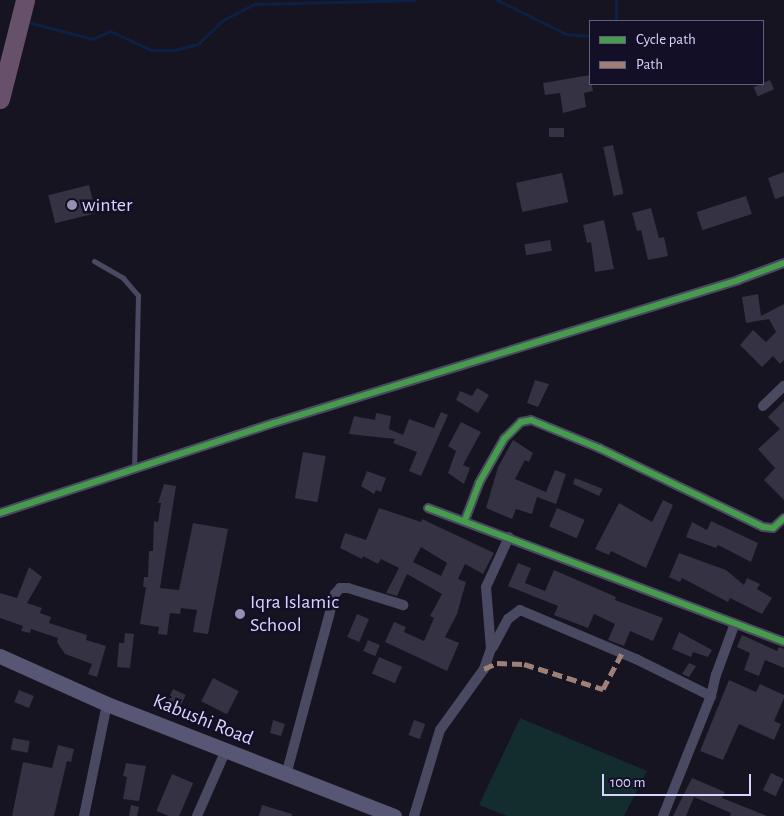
<!DOCTYPE html>
<html>
<head>
<meta charset="utf-8">
<style>
  body { margin:0 }
  #map { position:relative; width:784px; height:816px; overflow:hidden; background:#161421; font-family:"Alegreya Sans",sans-serif }
  div>[style] { position:absolute }
  [style*='--x'] { left:calc(var(--x)*1px); top:calc(var(--y)*1px); width:calc(var(--w)*1px); rotate:calc(var(--a)*1deg) }
  .green>* { inset:0; background:#132c2d }
  .stream>* { height:3px; margin:-1.5px; padding:0 1.5px; transform-origin:1.5px; border-radius:1.5px; background:#0d2144 }
  .building>* { inset:0; background:#343243; transform-origin:0 0 }
  .lane>* { height:5px; margin:-2.5px; padding:0 2.5px; transform-origin:2.5px; border-radius:2.5px; background:#4a4962 }
  .street>* { height:10px; margin:-5px; padding:0 5px; transform-origin:5px; border-radius:5px; background:#4a4962 }
  .secondary>* { height:15px; margin:-7.5px; padding:0 7.5px; transform-origin:7.5px; border-radius:7.5px; background:#575674 }
  .highway>* { height:19px; margin:-9.5px; padding:0 9.5px; transform-origin:9.5px; border-radius:9.5px; background:#67516a }
  .quiet>* { height:5px; margin-top:-2.5px; transform-origin:0; background:repeating-linear-gradient(90deg,#9e8076 0 10px,transparent 0 15px) }
  .cycleway>* { height:6px; margin:-3px; padding:0 3px; transform-origin:3px; border-radius:3px; background:#469c4c }
  .dots>* { width:14px; height:14px; translate:-50% -50%; box-sizing:border-box; border:2px solid #130f26; border-radius:50% }
  span { translate:-50% -50%; white-space:nowrap; text-align:center; line-height:1.15; -webkit-text-stroke:5px #130f26; paint-order:stroke }
  .poi-label { font-size:20px; color:#d9d4ff }
  .left { translate:0 -50%; text-align:left }
  .street-label { font-size:20px; color:#d9d4ff }
  .legend { position:absolute; left:589px; top:20px; width:175px; height:65px; box-sizing:border-box; background:#130f26; border:1px solid #625e7d; margin:0; padding:6px 9px; list-style:none; font-size:15px; color:#d9d4ff }
  .legend li { display:flex; align-items:center; gap:10px; height:25px }
  .legend b { width:25px; border:1px solid #625e7d }
  .scale { position:absolute; left:602px; top:774px; width:149px; height:22px; box-sizing:border-box; border:2px solid #d9d4ff; border-top:0; padding-left:6px; font-size:15px; line-height:18px; white-space:nowrap; color:#d9d4ff; -webkit-text-stroke:4px #130f26; paint-order:stroke }
</style>
</head>
<body>
<div id="map">
  <div class="green">
    <div style="clip-path:polygon(520px 718px,647px 771px,624px 816px,507px 816px,479px 805px)"></div>
  </div>
  <div class="stream">
    <div style="--x:497;--y:0;--w:77;--a:26.2"></div>
    <div style="--x:566;--y:34;--w:24;--a:5"></div>
    <div style="--x:613;--y:21;--w:4;--a:-45"></div>
    <div style="--x:616;--y:18;--w:18;--a:-90"></div>
    <div style="--x:31;--y:23;--w:64;--a:14.5"></div>
    <div style="--x:93;--y:39;--w:19;--a:-25"></div>
    <div style="--x:110;--y:31;--w:45;--a:24.9"></div>
    <div style="--x:151;--y:50;--w:23;--a:0"></div>
    <div style="--x:174;--y:50;--w:25;--a:-14"></div>
    <div style="--x:198;--y:44;--w:35;--a:-44"></div>
    <div style="--x:223;--y:20;--w:36;--a:-27"></div>
    <div style="--x:255;--y:4;--w:160;--a:-1.4"></div>
  </div>
  <div class="building">
    <div style="clip-path:polygon(590px 75px,593px 91px,584px 93px,586px 107px,563px 113px,560px 93px,545px 95px,543px 83px)"></div>
    <div style="left:770px;top:80px;width:10px;height:18px;rotate:66deg"></div>
    <div style="left:549px;top:128px;width:15px;height:9px"></div>
    <div style="left:613px;top:145px;width:50px;height:10px;rotate:78deg"></div>
    <div style="clip-path:polygon(784px 172px,784px 196px,775px 199px,768px 178px)"></div>
    <div style="left:562px;top:173px;width:30px;height:47px;rotate:78deg"></div>
    <div style="left:89px;top:185px;width:29px;height:42px;rotate:76deg"></div>
    <div style="left:746px;top:196px;width:19px;height:52px;rotate:72deg"></div>
    <div style="clip-path:polygon(651px 208px,659px 238px,664px 237px,668px 256px,648px 260px,641px 230px,637px 231px,632px 213px)"></div>
    <div style="clip-path:polygon(604px 220px,614px 269px,595px 272px,591px 242px,587px 243px,583px 225px)"></div>
    <div style="left:550px;top:240px;width:11px;height:26px;rotate:80deg"></div>
    <div style="clip-path:polygon(758px 294px,761px 316px,784px 304px,784px 360px,780px 364px,773px 356px,762px 367px,740px 345px,753px 330px,766px 342px,776px 332px,769px 319px,746px 323px,742px 297px)"></div>
    <div style="clip-path:polygon(535px 380px,549px 384px,538px 407px,527px 403px)"></div>
    <div style="clip-path:polygon(477px 388px,489px 395px,478px 413px,456px 400px,460px 391px,472px 396px)"></div>
    <div style="clip-path:polygon(784px 401px,784px 500px,764px 480px,775px 468px,758px 449px,780px 429px,768px 417px)"></div>
    <div style="clip-path:polygon(441px 412px,448px 415px,421px 476px,409px 471px,417px 452px,393px 443px,395px 439px,349px 434px,354px 416px,375px 420px,376px 413px,391px 416px,389px 429px,403px 435px,409px 419px,434px 428px)"></div>
    <div style="clip-path:polygon(461px 422px,481px 432px,463px 465px,470px 468px,464px 484px,448px 473px,456px 451px,448px 446px)"></div>
    <div style="clip-path:polygon(513px 440px,533px 453px,529px 462px,525px 460px,515px 479px,546px 492px,555px 470px,566px 474px,556px 504px,537px 497px,532px 514px,516px 509px,512px 519px,486px 508px,498px 467px)"></div>
    <div style="left:303px;top:452px;width:23px;height:47px;rotate:10deg"></div>
    <div style="clip-path:polygon(367px 471px,386px 478px,381px 492px,376px 490px,374px 494px,361px 486px)"></div>
    <div style="clip-path:polygon(575px 478px,603px 489px,599px 496px,573px 484px)"></div>
    <div style="clip-path:polygon(164px 484px,176px 486px,160px 588px,179px 590px,193px 523px,228px 529px,208px 634px,193px 632px,197px 610px,181px 608px,180px 614px,170px 613px,167px 635px,158px 634px,159px 627px,140px 624px,146px 587px,143px 587px,144px 577px,148px 577px,149px 551px,153px 551px,154px 521px,158px 522px,161px 503px,158px 503px)"></div>
    <div style="clip-path:polygon(663px 500px,673px 505px,646px 568px,611px 551px,609px 555px,595px 549px,619px 503px,652px 522px)"></div>
    <div style="clip-path:polygon(evenodd,379px 508px,421px 522px,422px 519px,494px 553px,483px 574px,465px 564px,458px 579px,466px 582px,457px 614px,445px 637px,459px 643px,447px 671px,385px 642px,394px 622px,406px 627px,404px 632px,424px 641px,434px 618px,430px 616px,442px 594px,407px 574px,397px 596px,386px 593px,399px 568px,381px 559px,378px 564px,363px 556px,362px 559px,340px 548px,345px 533px,366px 540px,379px 508px,421px 547px,447px 563px,441px 576px,413px 562px,421px 547px)"></div>
    <div style="left:557px;top:508px;width:30px;height:20px;rotate:23deg"></div>
    <div style="clip-path:polygon(711px 521px,758px 543px,751px 562px,718px 545px,716px 548px,686px 537px,692px 522px,707px 530px)"></div>
    <div style="clip-path:polygon(679px 553px,726px 570px,744px 585px,747px 578px,760px 584px,757px 589px,772px 598px,762px 614px,730px 598px,728px 602px,682px 578px,680px 582px,669px 577px)"></div>
    <div style="clip-path:polygon(518px 563px,531px 568px,525px 583px,545px 591px,554px 570px,616px 597px,615px 600px,663px 618px,653px 641px,630px 631px,624px 646px,608px 640px,615px 624px,594px 614px,588px 628px,554px 615px,558px 606px,508px 586px)"></div>
    <div style="clip-path:polygon(29px 567px,42px 577px,27px 603px,42px 608px,40px 613px,51px 617px,49px 623px,87px 635px,86px 640px,106px 646px,97px 677px,88px 674px,92px 664px,65px 654px,57px 642px,58px 638px,31px 629px,30px 633px,21px 631px,23px 626px,0 618px,0 593px,17px 598px)"></div>
    <div style="left:357px;top:614px;width:13px;height:25px;rotate:23deg"></div>
    <div style="clip-path:polygon(679px 632px,712px 650px,708px 657px,693px 652px,691px 657px,672px 649px)"></div>
    <div style="clip-path:polygon(125px 633px,134px 634px,130px 668px,117px 667px,119px 643px,124px 643px)"></div>
    <div style="clip-path:polygon(742px 635px,777px 651px,779px 647px,784px 649px,784px 668px,765px 660px,759px 676px,744px 670px,750px 653px,737px 647px)"></div>
    <div style="left:368px;top:640px;width:13px;height:12px;rotate:23deg"></div>
    <div style="left:379px;top:657px;width:25px;height:18px;rotate:23deg"></div>
    <div style="clip-path:polygon(689px 663px,696px 666px,689px 677px,682px 674px)"></div>
    <div style="left:213px;top:678px;width:29px;height:26px;rotate:27deg"></div>
    <div style="clip-path:polygon(729px 680px,756px 692px,760px 684px,784px 695px,784px 698px,774px 721px,781px 724px,774px 740px,739px 724px,723px 760px,700px 751px)"></div>
    <div style="left:173px;top:689px;width:14px;height:15px;rotate:25deg"></div>
    <div style="left:19px;top:690px;width:16px;height:13px;rotate:22deg"></div>
    <div style="clip-path:polygon(273px 720px,285px 724px,281px 736px,270px 733px)"></div>
    <div style="left:414px;top:720px;width:12px;height:16px;rotate:20deg"></div>
    <div style="left:13px;top:738px;width:17px;height:12px;rotate:10deg"></div>
    <div style="clip-path:polygon(58px 745px,74px 749px,71px 762px,67px 761px,54px 816px,12px 816px,23px 762px,52px 768px)"></div>
    <div style="clip-path:polygon(126px 763px,146px 766px,139px 801px,123px 799px,127px 777px,123px 776px)"></div>
    <div style="left:771px;top:773px;width:14px;height:19px;rotate:25deg"></div>
    <div style="left:172px;top:774px;width:23px;height:40px;rotate:23deg"></div>
    <div style="clip-path:polygon(692px 778px,725px 792px,722px 798px,767px 816px,730px 816px,731px 813px,694px 797px,686px 816px,673px 816px)"></div>
    <div style="clip-path:polygon(131px 805px,139px 807px,137px 816px,129px 816px)"></div>
    <div style="clip-path:polygon(262px 805px,292px 814px,292px 816px,259px 816px)"></div>
  </div>
  <div class="lane">
    <div style="--x:94;--y:261;--w:34;--a:30"></div>
    <div style="--x:123;--y:278;--w:23;--a:49"></div>
    <div style="--x:138;--y:295;--w:173;--a:91.3"></div>
  </div>
  <div class="street">
    <div style="--x:763;--y:406;--w:29;--a:-44"></div>
    <div style="--x:428;--y:508;--w:380;--a:20.6"></div>
    <div style="--x:0;--y:513;--w:288;--a:-18.2"></div>
    <div style="--x:274;--y:423;--w:486;--a:-17.1"></div>
    <div style="--x:738;--y:280;--w:49;--a:-20.3"></div>
    <div style="--x:465;--y:520;--w:40;--a:-69"></div>
    <div style="--x:479;--y:483;--w:51;--a:-60.4"></div>
    <div style="--x:504;--y:439;--w:24;--a:-45"></div>
    <div style="--x:521;--y:422;--w:10;--a:-11"></div>
    <div style="--x:531;--y:420;--w:74;--a:22.4"></div>
    <div style="--x:599;--y:448;--w:182;--a:25.7"></div>
    <div style="--x:763;--y:527;--w:10;--a:6"></div>
    <div style="--x:773;--y:528;--w:15;--a:-42"></div>
    <div style="--x:493;--y:647;--w:32;--a:-62"></div>
    <div style="--x:508;--y:619;--w:15;--a:-37"></div>
    <div style="--x:520;--y:610;--w:126;--a:22.9"></div>
    <div style="--x:636;--y:659;--w:84;--a:26.3"></div>
    <div style="--x:286;--y:775;--w:188;--a:-74.9"></div>
    <div style="--x:335;--y:594;--w:8;--a:-50"></div>
    <div style="--x:340;--y:588;--w:8;--a:0"></div>
    <div style="--x:348;--y:588;--w:58;--a:17.2"></div>
    <div style="--x:84;--y:816;--w:114;--a:-78.4"></div>
    <div style="--x:197;--y:816;--w:72;--a:-66.3"></div>
    <div style="--x:414;--y:816;--w:90;--a:-73.2"></div>
    <div style="--x:440;--y:730;--w:75;--a:-54.2"></div>
    <div style="--x:484;--y:669;--w:21;--a:-71"></div>
    <div style="--x:491;--y:649;--w:62;--a:-94.6"></div>
    <div style="--x:486;--y:587;--w:55;--a:-65.3"></div>
    <div style="--x:663;--y:816;--w:129;--a:-68.2"></div>
    <div style="--x:711;--y:696;--w:22;--a:-77"></div>
    <div style="--x:716;--y:675;--w:55;--a:-69.9"></div>
  </div>
  <div class="secondary">
    <div style="--x:0;--y:656;--w:117;--a:24.2"></div>
    <div style="--x:107;--y:704;--w:308;--a:21.3"></div>
  </div>
  <div class="highway">
    <div style="--x:0;--y:99;--w:102;--a:-75.8"></div>
  </div>
  <div class="quiet">
    <div style="--x:484;--y:669;--w:14;--a:-25"></div>
    <div style="--x:497;--y:663;--w:27;--a:2"></div>
    <div style="--x:524;--y:664;--w:83;--a:17.6"></div>
    <div style="--x:603;--y:689;--w:41;--a:-62.2"></div>
  </div>
  <div class="cycleway">
    <div style="--x:428;--y:508;--w:380;--a:20.6"></div>
    <div style="--x:0;--y:513;--w:288;--a:-18.2"></div>
    <div style="--x:274;--y:423;--w:486;--a:-17.1"></div>
    <div style="--x:738;--y:280;--w:49;--a:-20.3"></div>
    <div style="--x:465;--y:520;--w:40;--a:-69"></div>
    <div style="--x:479;--y:483;--w:51;--a:-60.4"></div>
    <div style="--x:504;--y:439;--w:24;--a:-45"></div>
    <div style="--x:521;--y:422;--w:10;--a:-11"></div>
    <div style="--x:531;--y:420;--w:74;--a:22.4"></div>
    <div style="--x:599;--y:448;--w:182;--a:25.7"></div>
    <div style="--x:763;--y:527;--w:10;--a:6"></div>
    <div style="--x:773;--y:528;--w:15;--a:-42"></div>
  </div>
  <div class="dots">
    <div style="left:72px;top:205px;background:#9591b1"></div>
    <div style="left:240px;top:614px;background:#9591b1"></div>
  </div>
  <div class="poi-label">
    <span class="left" style="left:82px;top:205px">winter</span>
    <span class="left" style="left:250px;top:614px">Iqra Islamic<br>School</span>
  </div>
  <div class="street-label">
    <span style="left:203px;top:720px;rotate:22deg">Kabushi Road</span>
  </div>
  <ul class="legend">
  <li><b style="height:6px;background:#469c4c"></b>Cycle path</li>
  <li><b style="height:6px;background:#9e8076"></b>Path</li>
  </ul>
  <div class="scale">100 m</div>
</div>
</body>
</html>
